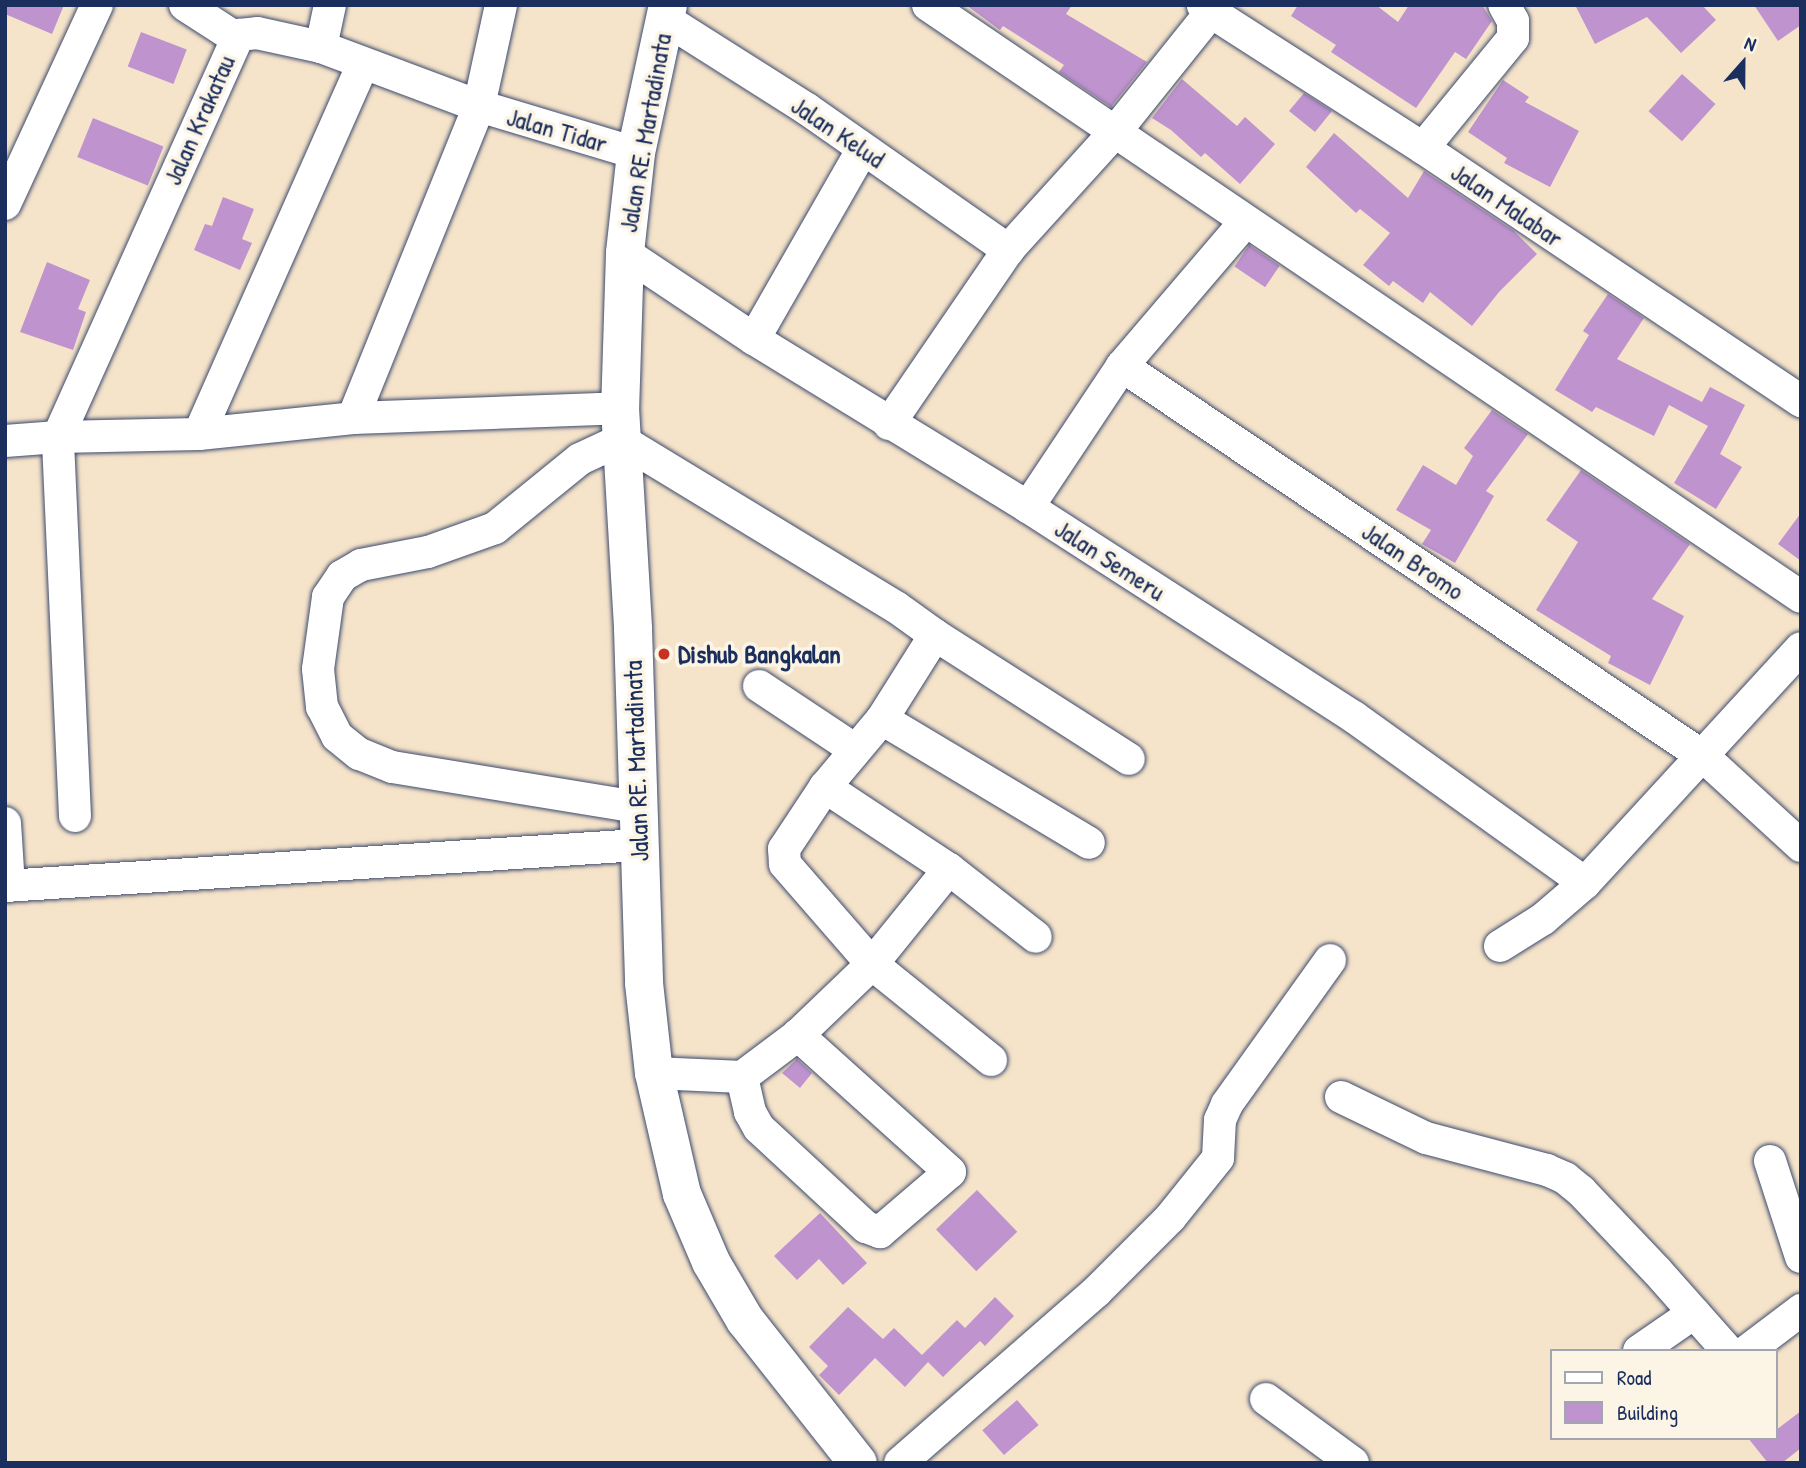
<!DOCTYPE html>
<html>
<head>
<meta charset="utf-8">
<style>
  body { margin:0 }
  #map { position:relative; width:1806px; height:1468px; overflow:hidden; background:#f6e4ca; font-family:"Patrick Hand",sans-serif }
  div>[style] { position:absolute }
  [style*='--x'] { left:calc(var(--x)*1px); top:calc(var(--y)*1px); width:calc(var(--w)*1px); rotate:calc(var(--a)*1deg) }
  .building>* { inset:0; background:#bf93ce; transform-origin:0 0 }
  .roads { filter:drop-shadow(0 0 2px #3c4a6e) drop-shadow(0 0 2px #3c4a6e) }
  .minor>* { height:32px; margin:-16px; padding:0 16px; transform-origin:16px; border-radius:16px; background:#fff }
  .major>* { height:38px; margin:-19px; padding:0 19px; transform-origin:19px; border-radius:19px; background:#fff }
  .dots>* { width:19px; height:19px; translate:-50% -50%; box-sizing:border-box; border:4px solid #fcf5e5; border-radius:50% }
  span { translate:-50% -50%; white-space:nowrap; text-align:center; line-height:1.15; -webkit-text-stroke:7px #fcf5e5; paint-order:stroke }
  .street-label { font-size:26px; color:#1b2f5e }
  .poi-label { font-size:26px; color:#1b2f5e; font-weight:700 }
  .left { translate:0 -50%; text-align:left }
  .frame { position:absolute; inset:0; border:7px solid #1b2f5e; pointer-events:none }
  .legend { position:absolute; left:1550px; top:1349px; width:228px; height:91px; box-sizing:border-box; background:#fcf5e5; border:2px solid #a2a6af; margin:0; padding:9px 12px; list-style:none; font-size:21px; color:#1b2f5e }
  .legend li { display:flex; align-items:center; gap:14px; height:35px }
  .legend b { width:35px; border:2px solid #a2a6af }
  .north { position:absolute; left:1708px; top:28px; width:70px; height:70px; -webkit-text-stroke:5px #fcf5e5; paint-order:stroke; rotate:21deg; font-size:19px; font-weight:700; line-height:28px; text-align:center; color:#1b2f5e }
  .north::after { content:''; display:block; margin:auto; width:24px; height:32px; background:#1b2f5e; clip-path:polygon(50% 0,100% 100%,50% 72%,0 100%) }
</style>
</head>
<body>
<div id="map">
  <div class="building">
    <div style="clip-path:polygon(5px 5px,64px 5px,52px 34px,5px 14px)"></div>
    <div style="clip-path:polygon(966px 5px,1072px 5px,1066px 14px,1147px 62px,1111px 107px,1059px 72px,1064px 65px,1003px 26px,1000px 30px)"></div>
    <div style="clip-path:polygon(1298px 5px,1376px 5px,1398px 22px,1409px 5px,1482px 5px,1492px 21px,1466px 59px,1455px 52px,1416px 108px,1331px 52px,1336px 45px,1291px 16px)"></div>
    <div style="clip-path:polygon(1575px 5px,1702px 5px,1716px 20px,1681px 53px,1647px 17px,1595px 44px)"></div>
    <div style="clip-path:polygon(1754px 5px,1801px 5px,1801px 25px,1778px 41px)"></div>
    <div style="left:141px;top:32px;width:49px;height:37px;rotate:21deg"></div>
    <div style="left:1682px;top:74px;width:45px;height:50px;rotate:42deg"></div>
    <div style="clip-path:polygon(1182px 79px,1237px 126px,1245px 117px,1275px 144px,1240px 184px,1205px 153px,1201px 157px,1171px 130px,1152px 118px)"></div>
    <div style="clip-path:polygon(1503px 80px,1529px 97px,1525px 102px,1579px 131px,1550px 187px,1504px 163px,1507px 158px,1468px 132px)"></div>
    <div style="clip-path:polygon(1304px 93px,1332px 111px,1315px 132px,1289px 111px)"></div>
    <div style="left:93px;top:118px;width:76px;height:42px;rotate:22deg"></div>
    <div style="clip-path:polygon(1334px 133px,1408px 198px,1424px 171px,1514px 231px,1537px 254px,1499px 292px,1472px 326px,1430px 292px,1423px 303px,1393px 281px,1389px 286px,1363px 265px,1390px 233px,1360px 209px,1356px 213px,1306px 167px)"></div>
    <div style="clip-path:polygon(223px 197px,254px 209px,242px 239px,252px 243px,240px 270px,194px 250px,205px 224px,212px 226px)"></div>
    <div style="left:1249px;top:245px;width:37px;height:26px;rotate:34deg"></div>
    <div style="clip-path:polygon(47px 262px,90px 280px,78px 309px,86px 312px,73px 350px,20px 332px)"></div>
    <div style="clip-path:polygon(1608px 294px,1644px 318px,1617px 359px,1702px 402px,1710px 387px,1745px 405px,1720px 454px,1742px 467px,1716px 509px,1674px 483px,1708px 426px,1669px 405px,1654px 436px,1596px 407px,1592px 412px,1555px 390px,1589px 335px,1583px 331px)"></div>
    <div style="clip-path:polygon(1492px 410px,1528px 434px,1486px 491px,1494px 496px,1455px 563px,1422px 544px,1431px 530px,1396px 510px,1423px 465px,1456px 485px,1473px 456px,1464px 448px)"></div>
    <div style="clip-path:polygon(1581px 470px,1690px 544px,1652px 599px,1684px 616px,1650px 685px,1608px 663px,1611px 656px,1536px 610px,1578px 542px,1546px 520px)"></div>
    <div style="clip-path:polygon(1801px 513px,1801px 561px,1778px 544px)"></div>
    <div style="clip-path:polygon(797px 1059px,812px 1073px,800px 1088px,782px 1073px)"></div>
    <div style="left:977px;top:1190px;width:58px;height:57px;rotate:46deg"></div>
    <div style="clip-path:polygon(820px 1213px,867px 1263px,843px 1285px,819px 1259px,797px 1280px,774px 1256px)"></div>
    <div style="clip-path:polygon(995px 1297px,1014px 1316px,985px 1346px,980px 1341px,943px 1377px,928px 1362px,905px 1387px,875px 1358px,839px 1395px,819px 1375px,828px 1366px,809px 1347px,848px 1307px,883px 1339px,894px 1328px,922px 1355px,957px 1320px,965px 1328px)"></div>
    <div style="left:1017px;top:1400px;width:33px;height:46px;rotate:49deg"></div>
    <div style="clip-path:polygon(1801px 1411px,1801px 1448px,1782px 1463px,1768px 1463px,1748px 1438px,1776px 1438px,1776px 1430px)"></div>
  </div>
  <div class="roads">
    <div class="minor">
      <div style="--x:185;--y:5;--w:61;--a:32.9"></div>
      <div style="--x:928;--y:5;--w:1055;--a:34.14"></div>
      <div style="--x:1211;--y:12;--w:252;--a:32.7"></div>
      <div style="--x:1423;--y:148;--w:455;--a:33.8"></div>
      <div style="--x:665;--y:19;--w:168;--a:32.4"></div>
      <div style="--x:807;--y:109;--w:246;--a:35"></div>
      <div style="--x:321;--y:47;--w:43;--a:-77.9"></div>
      <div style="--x:1423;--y:148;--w:142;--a:-50.7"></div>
      <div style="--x:1513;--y:38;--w:17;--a:-90"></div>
      <div style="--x:1513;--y:21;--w:18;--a:-119"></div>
      <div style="--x:5;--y:204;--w:219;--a:-65.2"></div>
      <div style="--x:625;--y:253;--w:155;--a:33.7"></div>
      <div style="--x:754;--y:339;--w:321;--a:31.5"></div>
      <div style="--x:1028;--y:507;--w:388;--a:32.8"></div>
      <div style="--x:1354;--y:717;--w:284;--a:35.7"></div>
      <div style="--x:754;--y:339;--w:219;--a:-60.2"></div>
      <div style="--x:1122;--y:366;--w:701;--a:33.89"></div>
      <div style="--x:1704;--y:757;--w:132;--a:42.5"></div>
      <div style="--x:353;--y:418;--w:336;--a:-68"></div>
      <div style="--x:479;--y:106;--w:103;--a:-77.7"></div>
      <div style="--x:889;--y:424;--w:211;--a:-55.6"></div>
      <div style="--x:1008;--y:250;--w:159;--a:-47.8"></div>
      <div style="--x:1115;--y:132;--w:154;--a:-51.3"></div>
      <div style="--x:1211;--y:12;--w:11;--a:-139"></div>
      <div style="--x:199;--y:434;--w:405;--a:-66.1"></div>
      <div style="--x:5;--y:441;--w:53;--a:-4.3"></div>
      <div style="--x:58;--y:437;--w:141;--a:-1.2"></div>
      <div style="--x:199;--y:434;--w:155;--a:-5.9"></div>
      <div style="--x:353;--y:418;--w:267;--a:-2.1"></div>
      <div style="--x:1028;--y:507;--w:169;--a:-56.3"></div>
      <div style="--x:1122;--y:366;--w:189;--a:-49.5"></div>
      <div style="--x:935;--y:635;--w:230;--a:32.6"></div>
      <div style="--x:759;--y:686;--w:114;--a:33.6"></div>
      <div style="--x:882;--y:719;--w:241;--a:30.9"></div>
      <div style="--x:825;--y:787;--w:74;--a:123.5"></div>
      <div style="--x:784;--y:849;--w:15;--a:86"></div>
      <div style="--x:785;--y:864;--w:133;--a:49"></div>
      <div style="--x:872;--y:964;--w:153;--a:38.9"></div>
      <div style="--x:637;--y:807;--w:248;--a:-170.7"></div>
      <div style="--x:392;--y:767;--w:35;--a:-158"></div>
      <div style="--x:359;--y:754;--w:28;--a:-141"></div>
      <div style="--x:337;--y:736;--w:33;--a:-117"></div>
      <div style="--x:322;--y:707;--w:38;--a:-96"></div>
      <div style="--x:318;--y:669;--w:73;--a:-82.1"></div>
      <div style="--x:328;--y:597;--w:25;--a:-56"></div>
      <div style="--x:342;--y:576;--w:22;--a:-30"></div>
      <div style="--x:361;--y:565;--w:68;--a:-11"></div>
      <div style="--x:428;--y:552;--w:71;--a:-19.7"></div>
      <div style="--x:495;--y:528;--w:109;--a:-39.1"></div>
      <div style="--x:580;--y:459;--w:45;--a:-24.9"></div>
      <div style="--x:621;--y:440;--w:322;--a:31.3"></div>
      <div style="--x:896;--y:607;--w:48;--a:35.7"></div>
      <div style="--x:935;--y:635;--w:99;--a:122.2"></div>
      <div style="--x:882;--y:719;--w:89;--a:130"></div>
      <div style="--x:825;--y:787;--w:149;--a:33.5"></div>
      <div style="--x:949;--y:869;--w:122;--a:129"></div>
      <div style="--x:872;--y:964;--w:103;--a:136.2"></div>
      <div style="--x:798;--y:1035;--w:70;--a:143.1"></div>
      <div style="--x:742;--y:1077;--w:88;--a:-177.4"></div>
      <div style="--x:75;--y:816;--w:379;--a:-92.6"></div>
      <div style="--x:58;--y:437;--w:441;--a:-65.8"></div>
      <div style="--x:239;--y:35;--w:18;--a:-6"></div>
      <div style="--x:257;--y:33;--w:66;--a:12.3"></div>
      <div style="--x:321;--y:47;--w:169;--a:20.5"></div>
      <div style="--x:479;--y:106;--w:164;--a:16.7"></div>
      <div style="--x:5;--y:823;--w:63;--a:86.4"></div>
      <div style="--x:949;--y:869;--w:110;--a:38"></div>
      <div style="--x:5;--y:886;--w:635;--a:-3.7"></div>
      <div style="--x:1500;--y:946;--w:51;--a:-32.1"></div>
      <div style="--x:1543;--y:919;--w:55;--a:-40.6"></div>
      <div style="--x:1585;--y:883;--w:319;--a:-47.4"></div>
      <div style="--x:742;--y:1077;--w:36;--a:77"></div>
      <div style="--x:750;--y:1112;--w:18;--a:61"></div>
      <div style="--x:759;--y:1128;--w:146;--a:42.8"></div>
      <div style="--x:866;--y:1227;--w:15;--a:20"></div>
      <div style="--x:880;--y:1232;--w:92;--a:-40.6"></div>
      <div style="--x:950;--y:1172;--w:205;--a:-138"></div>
      <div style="--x:1341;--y:1097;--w:94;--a:25.8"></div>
      <div style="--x:1426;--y:1138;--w:125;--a:14.8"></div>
      <div style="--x:1547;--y:1170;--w:20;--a:24"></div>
      <div style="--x:1565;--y:1178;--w:21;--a:39"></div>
      <div style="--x:1581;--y:1191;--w:110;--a:46.5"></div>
      <div style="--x:1657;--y:1271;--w:107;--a:48.4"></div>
      <div style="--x:1770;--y:1161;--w:101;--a:72.1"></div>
      <div style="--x:1639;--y:1351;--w:67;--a:-34.6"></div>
      <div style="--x:1747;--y:1351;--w:68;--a:-37.2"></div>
      <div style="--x:1266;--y:1399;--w:108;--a:36.3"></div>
      <div style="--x:900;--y:1463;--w:260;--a:-41.1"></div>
      <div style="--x:1096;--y:1292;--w:105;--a:-45"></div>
      <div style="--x:1170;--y:1218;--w:77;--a:-51.3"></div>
      <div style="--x:1218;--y:1158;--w:38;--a:-87"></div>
      <div style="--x:1220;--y:1120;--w:17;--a:-66"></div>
      <div style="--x:1227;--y:1104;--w:177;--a:-54.4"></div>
    </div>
    <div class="major">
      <div style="--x:668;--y:5;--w:151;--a:102.2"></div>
      <div style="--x:636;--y:153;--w:101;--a:96.3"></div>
      <div style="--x:625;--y:253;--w:155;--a:91.8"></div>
      <div style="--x:620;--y:408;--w:221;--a:86.6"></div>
      <div style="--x:633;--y:629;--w:354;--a:88.2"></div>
      <div style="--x:644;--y:983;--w:91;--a:83.7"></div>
      <div style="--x:654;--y:1073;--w:124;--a:77"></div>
      <div style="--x:682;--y:1194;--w:74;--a:66.9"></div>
      <div style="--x:711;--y:1262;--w:67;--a:59.6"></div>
      <div style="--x:745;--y:1320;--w:182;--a:51.7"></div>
    </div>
  </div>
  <div class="dots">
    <div style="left:664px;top:654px;background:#c8321e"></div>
  </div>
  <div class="street-label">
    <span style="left:199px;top:120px;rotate:-66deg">Jalan Krakatau</span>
    <span style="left:557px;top:130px;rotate:16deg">Jalan Tidar</span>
    <span style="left:838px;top:132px;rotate:34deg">Jalan Kelud</span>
    <span style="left:645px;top:133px;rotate:-80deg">Jalan RE. Martadinata</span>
    <span style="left:1507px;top:205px;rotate:34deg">Jalan Malabar</span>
    <span style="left:1110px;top:560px;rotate:33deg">Jalan Semeru</span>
    <span style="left:1413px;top:561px;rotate:34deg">Jalan Bromo</span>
    <span style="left:636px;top:761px;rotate:-92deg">Jalan RE. Martadinata</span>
  </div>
  <div class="poi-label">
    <span class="left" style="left:678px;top:654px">Dishub Bangkalan</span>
  </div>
  <div class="frame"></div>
  <ul class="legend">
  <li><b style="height:9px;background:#fff"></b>Road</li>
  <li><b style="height:19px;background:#bf93ce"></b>Building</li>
  </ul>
  <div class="north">N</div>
</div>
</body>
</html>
